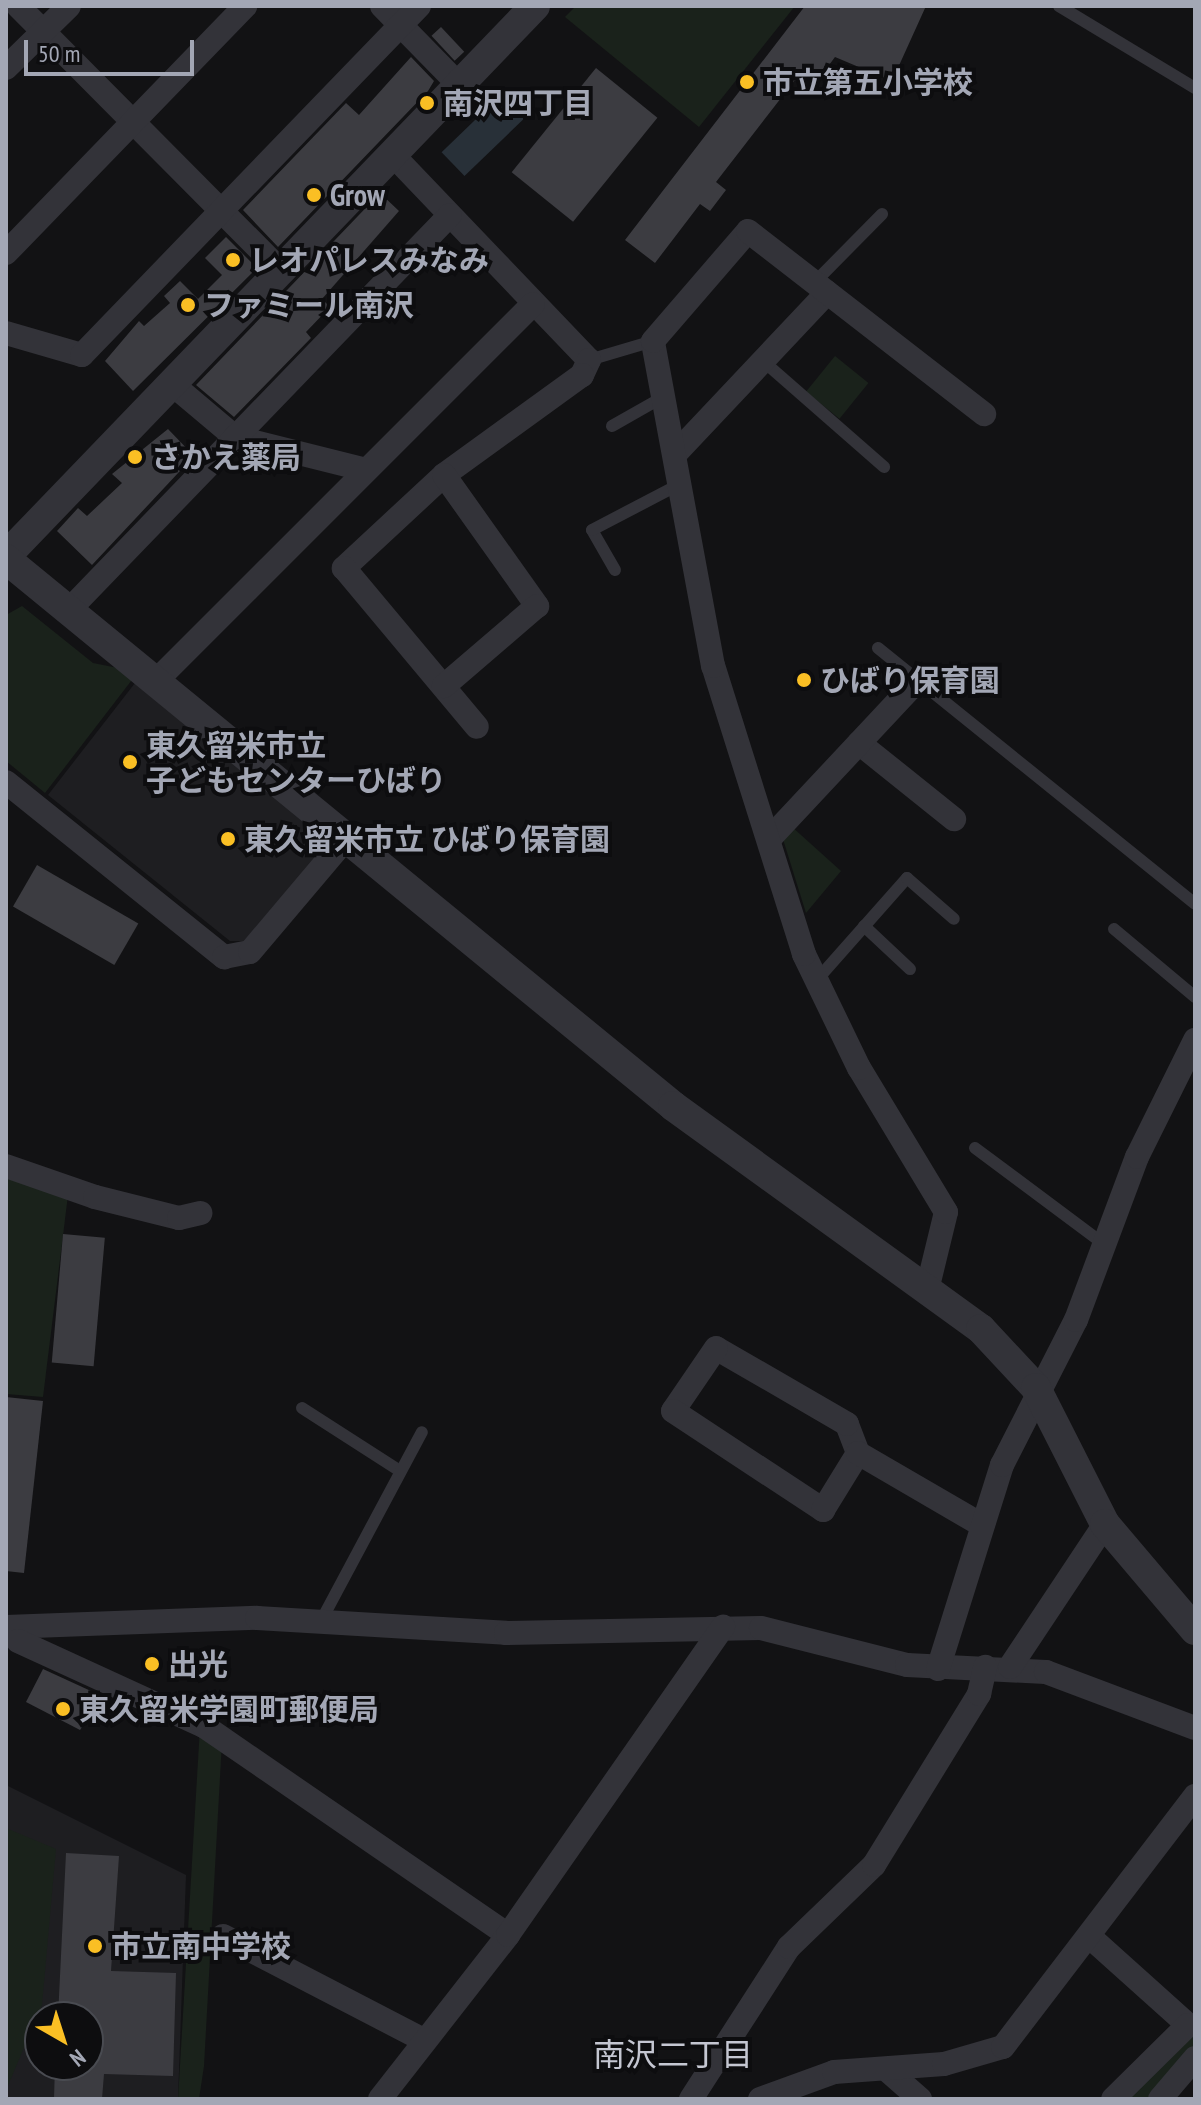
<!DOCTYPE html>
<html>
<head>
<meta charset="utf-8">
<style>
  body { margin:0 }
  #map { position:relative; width:1201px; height:2105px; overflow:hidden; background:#121214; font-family:"PT Sans Narrow","Noto Sans JP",sans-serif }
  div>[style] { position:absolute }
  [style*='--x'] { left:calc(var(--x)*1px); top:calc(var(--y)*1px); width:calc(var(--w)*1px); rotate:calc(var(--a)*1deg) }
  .built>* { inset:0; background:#1e1e21 }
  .green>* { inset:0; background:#1a221b; transform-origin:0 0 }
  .water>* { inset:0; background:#283038; transform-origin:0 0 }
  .building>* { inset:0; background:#3c3c41; transform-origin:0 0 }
  .service>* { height:12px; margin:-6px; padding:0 6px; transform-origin:6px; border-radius:6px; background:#333339 }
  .minor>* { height:24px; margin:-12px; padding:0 12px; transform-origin:12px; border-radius:12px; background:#333339 }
  .tertiary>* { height:30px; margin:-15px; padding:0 15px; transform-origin:15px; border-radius:15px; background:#333339 }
  .dots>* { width:22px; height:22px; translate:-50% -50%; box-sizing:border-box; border:4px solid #0d0d0f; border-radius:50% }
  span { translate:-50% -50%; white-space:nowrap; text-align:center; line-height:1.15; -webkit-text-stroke:8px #0d0d0f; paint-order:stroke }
  .poi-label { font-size:30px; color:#a3a7b5; font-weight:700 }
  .left { translate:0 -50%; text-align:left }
  .neighbourhood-label { font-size:32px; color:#c4c6d1 }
  .frame { position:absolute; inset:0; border:8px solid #a3a7b5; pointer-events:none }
  .north { position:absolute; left:24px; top:2001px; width:80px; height:80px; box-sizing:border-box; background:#0d0d0f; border:2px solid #494b51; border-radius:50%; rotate:141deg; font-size:22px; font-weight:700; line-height:32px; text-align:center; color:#a3a7b5 }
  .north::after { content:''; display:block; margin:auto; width:28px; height:36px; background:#fabf24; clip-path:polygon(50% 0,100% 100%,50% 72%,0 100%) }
  .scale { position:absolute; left:24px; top:40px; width:170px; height:36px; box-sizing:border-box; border:4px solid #a3a7b5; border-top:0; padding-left:10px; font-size:24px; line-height:28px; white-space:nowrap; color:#a3a7b5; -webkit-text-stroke:6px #0d0d0f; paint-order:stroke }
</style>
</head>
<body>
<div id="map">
  <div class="built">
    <div style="clip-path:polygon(142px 674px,340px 829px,244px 941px,230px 941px,48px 795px)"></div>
    <div style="clip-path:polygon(evenodd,6px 1785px,186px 1875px,178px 2099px,6px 2099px,6px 1785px,40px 2017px,88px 2017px,88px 2065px,40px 2065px,40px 2017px)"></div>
  </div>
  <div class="green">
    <div style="clip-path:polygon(576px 6px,795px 6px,699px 127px,565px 17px)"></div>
    <div style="left:835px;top:356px;width:43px;height:46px;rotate:39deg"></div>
    <div style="clip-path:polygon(22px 606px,93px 663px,138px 672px,45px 793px,6px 761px,6px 615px)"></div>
    <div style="clip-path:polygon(791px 826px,841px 871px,806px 913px,782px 836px)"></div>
    <div style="clip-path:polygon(6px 1172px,68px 1195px,43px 1397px,6px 1394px)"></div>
    <div style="clip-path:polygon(200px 1727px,222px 1741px,204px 2066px,199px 2099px,178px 2099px)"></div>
    <div style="clip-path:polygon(6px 1828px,56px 1849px,42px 2005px,7px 2088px)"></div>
    <div style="clip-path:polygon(1195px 2031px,1195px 2047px,1149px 2099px,1113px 2099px)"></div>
  </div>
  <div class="water">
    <div style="left:502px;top:94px;width:33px;height:84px;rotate:46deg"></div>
  </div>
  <div class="building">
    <div style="clip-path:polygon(805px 6px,926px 6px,892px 81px,835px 57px,818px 80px,809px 73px,800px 84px,795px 80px,716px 182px,726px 190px,710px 211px,700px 204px,655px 263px,625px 240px)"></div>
    <div style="left:441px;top:27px;width:34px;height:13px;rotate:47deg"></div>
    <div style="clip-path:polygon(411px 57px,434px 81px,428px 91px,278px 247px,243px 210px,346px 103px,359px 115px)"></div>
    <div style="left:596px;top:68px;width:79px;height:134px;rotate:39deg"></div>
    <div style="clip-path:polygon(380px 193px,399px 211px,322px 299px,330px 307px,306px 332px,311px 338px,234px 417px,196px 385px)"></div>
    <div style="clip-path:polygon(226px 237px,257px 268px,133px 391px,105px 361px,139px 321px,144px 326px,170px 303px,164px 296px,180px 281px,198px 299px,222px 275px,205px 258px)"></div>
    <div style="clip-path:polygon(168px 429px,194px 456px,92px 565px,57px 531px,78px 508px,87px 516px,122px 483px,112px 474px)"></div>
    <div style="left:37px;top:865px;width:117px;height:48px;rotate:30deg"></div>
    <div style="left:63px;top:1234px;width:42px;height:129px;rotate:5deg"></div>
    <div style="clip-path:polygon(6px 1397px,43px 1401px,24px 1573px,6px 1571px)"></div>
    <div style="clip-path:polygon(43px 1669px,104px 1697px,80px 1730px,26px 1702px)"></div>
    <div style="clip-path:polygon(66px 1853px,119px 1856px,111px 1971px,176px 1973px,173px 2076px,104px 2074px,102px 2099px,54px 2099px,55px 2065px,88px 2065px,88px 2017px,58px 2017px)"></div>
  </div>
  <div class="service">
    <div style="--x:1059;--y:6;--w:159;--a:31.1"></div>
    <div style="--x:814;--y:283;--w:97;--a:-45.4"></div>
    <div style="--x:589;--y:360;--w:67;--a:-16.5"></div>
    <div style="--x:763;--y:361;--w:161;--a:41.2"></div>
    <div style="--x:612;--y:426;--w:59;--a:-29.6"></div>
    <div style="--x:615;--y:570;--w:46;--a:-119.9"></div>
    <div style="--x:592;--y:530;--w:102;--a:-27.6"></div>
    <div style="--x:878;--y:648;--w:407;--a:38.9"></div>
    <div style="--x:864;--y:926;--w:63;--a:43.1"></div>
    <div style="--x:1114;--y:929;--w:106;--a:40"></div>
    <div style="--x:815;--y:982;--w:139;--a:-48.5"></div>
    <div style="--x:907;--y:878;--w:62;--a:41.1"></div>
    <div style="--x:975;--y:1148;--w:161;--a:36.7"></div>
    <div style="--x:302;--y:1408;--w:117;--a:32.7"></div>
    <div style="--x:321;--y:1621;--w:214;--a:-61.9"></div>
  </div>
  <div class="minor">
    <div style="--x:18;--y:6;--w:373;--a:45.2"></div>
    <div style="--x:382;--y:6;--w:110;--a:45.7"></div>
    <div style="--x:6;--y:68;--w:88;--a:-44.5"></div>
    <div style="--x:392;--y:154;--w:285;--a:46.3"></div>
    <div style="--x:589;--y:360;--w:17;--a:115"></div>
    <div style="--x:582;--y:375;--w:170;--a:144.1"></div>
    <div style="--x:444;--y:475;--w:137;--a:137.1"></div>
    <div style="--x:344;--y:568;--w:207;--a:50.1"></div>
    <div style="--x:6;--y:253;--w:344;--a:-45.9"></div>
    <div style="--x:6;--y:333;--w:79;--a:16.1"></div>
    <div style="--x:82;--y:355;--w:485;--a:-46"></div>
    <div style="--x:172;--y:384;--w:82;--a:40.1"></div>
    <div style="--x:235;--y:437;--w:135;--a:14.1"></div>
    <div style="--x:677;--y:452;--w:219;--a:-46.7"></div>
    <div style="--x:444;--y:475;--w:161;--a:54.6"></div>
    <div style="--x:537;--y:606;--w:123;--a:139.3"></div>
    <div style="--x:70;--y:609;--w:547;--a:-46.04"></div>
    <div style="--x:158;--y:679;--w:530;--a:-45"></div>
    <div style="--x:859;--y:743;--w:122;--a:38.7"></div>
    <div style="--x:6;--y:782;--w:280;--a:38.8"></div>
    <div style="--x:224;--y:957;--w:26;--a:-11"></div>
    <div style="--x:250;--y:952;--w:153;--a:-49.8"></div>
    <div style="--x:772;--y:836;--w:212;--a:-46.9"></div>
    <div style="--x:6;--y:1166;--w:94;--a:19.2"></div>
    <div style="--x:95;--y:1197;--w:87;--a:14"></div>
    <div style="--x:179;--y:1218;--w:22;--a:-13"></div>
    <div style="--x:928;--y:1286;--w:76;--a:-76.3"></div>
    <div style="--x:946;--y:1212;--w:168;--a:-121.1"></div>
    <div style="--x:859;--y:1068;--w:127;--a:-115.8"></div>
    <div style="--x:804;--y:954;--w:302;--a:-107.5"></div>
    <div style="--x:713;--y:666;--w:330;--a:-100.5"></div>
    <div style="--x:653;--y:341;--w:145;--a:-49.2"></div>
    <div style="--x:748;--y:231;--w:299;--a:37.8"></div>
    <div style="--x:858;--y:1453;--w:31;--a:-111"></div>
    <div style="--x:847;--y:1424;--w:151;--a:-149.9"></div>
    <div style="--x:716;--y:1348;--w:76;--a:124.3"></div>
    <div style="--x:673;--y:1411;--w:180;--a:33.4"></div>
    <div style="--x:823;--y:1510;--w:67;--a:-58.4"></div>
    <div style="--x:858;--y:1453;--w:141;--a:30.2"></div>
    <div style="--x:6;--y:1627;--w:251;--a:-2.1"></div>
    <div style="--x:257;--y:1618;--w:249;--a:3.4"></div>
    <div style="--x:506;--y:1633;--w:255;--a:-1.1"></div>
    <div style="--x:761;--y:1628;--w:151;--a:14.2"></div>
    <div style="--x:907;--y:1665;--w:139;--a:2.9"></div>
    <div style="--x:1046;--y:1672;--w:159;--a:20.6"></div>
    <div style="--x:18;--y:1641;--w:205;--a:24.6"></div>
    <div style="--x:204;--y:1726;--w:369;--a:34.5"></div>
    <div style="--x:1010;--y:1667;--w:172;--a:-56.4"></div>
    <div style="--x:938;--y:1669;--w:214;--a:-72.6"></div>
    <div style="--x:1002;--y:1465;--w:163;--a:-63"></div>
    <div style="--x:1076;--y:1320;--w:174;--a:-69.5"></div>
    <div style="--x:1137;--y:1157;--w:131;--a:-63.6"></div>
    <div style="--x:223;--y:1936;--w:224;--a:27.4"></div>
    <div style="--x:1090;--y:1937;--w:132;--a:41.9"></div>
    <div style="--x:1188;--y:2025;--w:105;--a:135.4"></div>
    <div style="--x:887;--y:2070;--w:44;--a:41.3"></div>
    <div style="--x:380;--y:2099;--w:208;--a:-52"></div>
    <div style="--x:508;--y:1935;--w:376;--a:-55.1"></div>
    <div style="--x:691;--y:2099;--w:181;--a:-57.2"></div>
    <div style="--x:789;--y:1947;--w:118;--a:-44"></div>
    <div style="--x:874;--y:1865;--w:201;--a:-58.4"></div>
    <div style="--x:979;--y:1694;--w:28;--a:-77"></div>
    <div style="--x:760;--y:2099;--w:79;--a:-20"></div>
    <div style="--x:834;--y:2072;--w:110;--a:-4.2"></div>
    <div style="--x:944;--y:2064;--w:61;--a:-16.1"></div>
    <div style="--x:1003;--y:2047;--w:316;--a:-52.6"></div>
    <div style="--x:1160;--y:2099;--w:54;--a:-49.5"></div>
  </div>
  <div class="tertiary">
    <div style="--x:6;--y:556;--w:763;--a:-46.11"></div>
    <div style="--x:6;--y:559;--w:863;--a:39.35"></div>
    <div style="--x:673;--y:1106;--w:380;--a:35.9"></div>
    <div style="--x:981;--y:1329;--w:81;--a:47"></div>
    <div style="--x:1036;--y:1388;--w:153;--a:63.1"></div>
    <div style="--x:1105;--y:1524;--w:139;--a:49.7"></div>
  </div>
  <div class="dots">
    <div style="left:747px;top:82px;background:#fabf24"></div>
    <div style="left:427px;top:103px;background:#fabf24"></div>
    <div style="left:314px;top:195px;background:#fabf24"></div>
    <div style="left:233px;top:260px;background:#fabf24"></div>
    <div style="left:188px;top:305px;background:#fabf24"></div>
    <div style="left:135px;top:457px;background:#fabf24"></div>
    <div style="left:804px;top:680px;background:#fabf24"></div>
    <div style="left:130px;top:762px;background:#fabf24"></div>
    <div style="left:228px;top:839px;background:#fabf24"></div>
    <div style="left:152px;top:1664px;background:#fabf24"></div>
    <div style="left:63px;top:1709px;background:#fabf24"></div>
    <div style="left:95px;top:1946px;background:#fabf24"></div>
  </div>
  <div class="poi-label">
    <span class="left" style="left:763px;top:82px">市立第五小学校</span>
    <span class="left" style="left:443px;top:103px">南沢四丁目</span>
    <span class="left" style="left:330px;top:195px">Grow</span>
    <span class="left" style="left:249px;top:260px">レオパレスみなみ</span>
    <span class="left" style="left:204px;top:305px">ファミール南沢</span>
    <span class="left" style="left:151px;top:457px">さかえ薬局</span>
    <span class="left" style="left:820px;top:680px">ひばり保育園</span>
    <span class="left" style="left:146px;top:762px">東久留米市立<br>子どもセンターひばり</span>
    <span class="left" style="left:244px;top:839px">東久留米市立 ひばり保育園</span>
    <span class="left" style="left:168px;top:1664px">出光</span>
    <span class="left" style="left:79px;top:1709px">東久留米学園町郵便局</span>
    <span class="left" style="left:111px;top:1946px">市立南中学校</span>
  </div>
  <div class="neighbourhood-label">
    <span style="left:673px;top:2054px">南沢二丁目</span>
  </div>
  <div class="frame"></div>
  <div class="north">N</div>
  <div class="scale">50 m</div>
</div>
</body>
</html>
